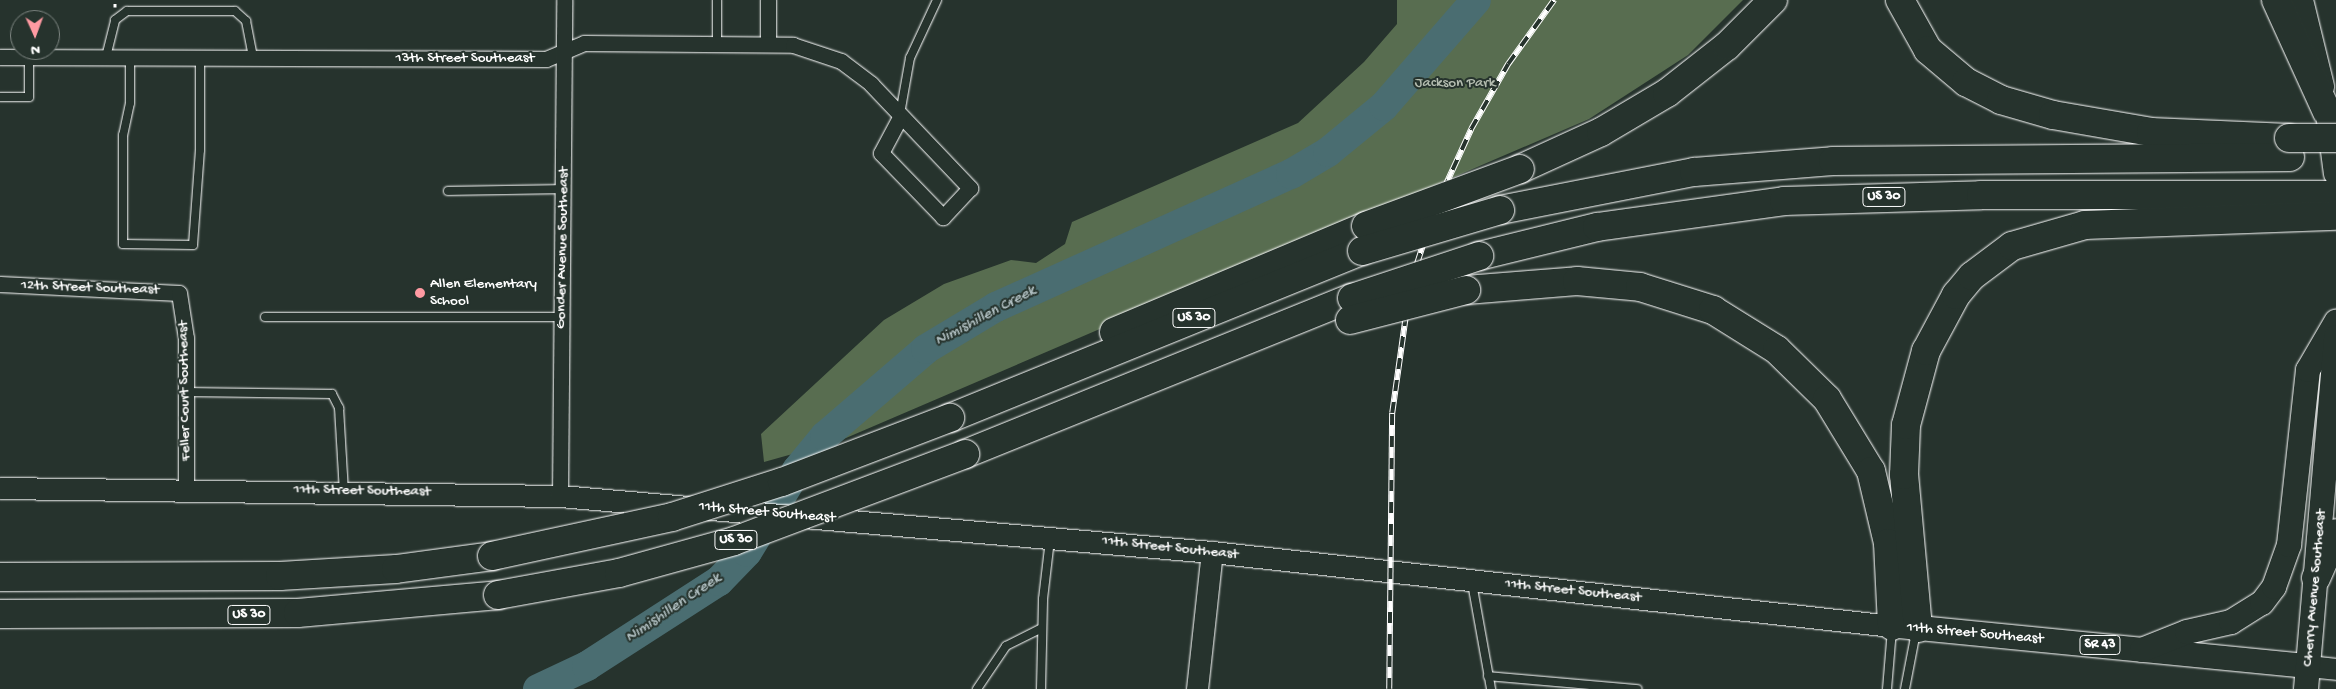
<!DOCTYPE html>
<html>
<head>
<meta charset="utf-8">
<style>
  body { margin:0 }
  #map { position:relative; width:2336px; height:689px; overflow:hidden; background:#26332d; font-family:"Gochi Hand",sans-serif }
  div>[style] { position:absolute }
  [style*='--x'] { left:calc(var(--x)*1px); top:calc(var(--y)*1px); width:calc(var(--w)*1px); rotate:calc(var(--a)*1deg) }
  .green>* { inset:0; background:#586d50 }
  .river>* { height:30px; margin:-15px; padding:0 15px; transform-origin:15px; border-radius:15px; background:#4a6d71 }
  .path>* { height:3px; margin-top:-1.5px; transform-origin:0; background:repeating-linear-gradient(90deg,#fff 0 4px,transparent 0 8px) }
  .roads { filter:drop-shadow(0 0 1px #fff) drop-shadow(0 0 1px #fff) }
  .lane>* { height:8px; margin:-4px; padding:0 4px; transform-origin:4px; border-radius:4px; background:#26332d }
  .street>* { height:15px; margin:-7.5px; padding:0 7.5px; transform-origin:7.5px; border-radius:7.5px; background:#26332d }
  .secondary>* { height:21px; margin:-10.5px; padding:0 10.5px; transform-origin:10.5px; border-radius:10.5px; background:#26332d }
  .primary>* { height:24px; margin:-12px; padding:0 12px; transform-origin:12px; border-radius:12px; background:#26332d }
  .highway>* { height:28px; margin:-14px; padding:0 14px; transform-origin:14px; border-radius:14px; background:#26332d }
  .rail>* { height:5.5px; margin-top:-2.75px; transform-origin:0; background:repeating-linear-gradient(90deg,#26332d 0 11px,#fff 0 22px); box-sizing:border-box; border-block:1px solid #fff }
  .bridges { filter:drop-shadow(0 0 1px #fff) drop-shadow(0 0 1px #fff) }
  .highway-bridge>* { height:28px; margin:-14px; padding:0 14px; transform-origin:14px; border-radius:14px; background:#26332d }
  .dots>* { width:14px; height:14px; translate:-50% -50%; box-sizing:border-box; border:2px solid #26332d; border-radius:50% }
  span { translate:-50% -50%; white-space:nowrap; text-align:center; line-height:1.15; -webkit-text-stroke:4px #26332d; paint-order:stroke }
  .shield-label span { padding:1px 4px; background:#26332d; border:1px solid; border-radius:4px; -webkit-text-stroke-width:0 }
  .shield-label { font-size:14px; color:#fff; font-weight:700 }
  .street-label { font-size:15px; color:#fff }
  .park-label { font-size:15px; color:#b4bdb0 }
  .poi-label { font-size:15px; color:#fff }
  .left { translate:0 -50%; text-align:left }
  .water-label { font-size:16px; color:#aebdbf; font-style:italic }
  .north { position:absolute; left:10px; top:10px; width:50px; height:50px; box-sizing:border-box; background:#26332d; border:1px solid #7d8581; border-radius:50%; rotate:178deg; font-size:14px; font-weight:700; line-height:20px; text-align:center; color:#fff }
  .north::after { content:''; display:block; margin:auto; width:18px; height:22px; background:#ff9aa2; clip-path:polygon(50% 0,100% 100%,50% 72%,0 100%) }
</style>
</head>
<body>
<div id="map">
  <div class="green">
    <div style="clip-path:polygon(1397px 0,1743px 0,1688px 55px,1589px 119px,839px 441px,764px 462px,761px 434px,884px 320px,944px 284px,1011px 260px,1036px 263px,1065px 244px,1072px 222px,1298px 123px,1364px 62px,1397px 24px)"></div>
  </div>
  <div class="river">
    <div style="--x:538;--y:689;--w:54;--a:-25.1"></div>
    <div style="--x:587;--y:666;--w:157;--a:-32.8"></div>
    <div style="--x:719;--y:581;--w:40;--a:-46"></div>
    <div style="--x:747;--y:552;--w:96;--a:-58.6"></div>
    <div style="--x:797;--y:470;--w:44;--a:-50.5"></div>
    <div style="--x:825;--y:436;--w:133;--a:-40.7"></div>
    <div style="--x:926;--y:349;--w:82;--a:-31"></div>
    <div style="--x:996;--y:307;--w:324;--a:-24.3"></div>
    <div style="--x:1291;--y:174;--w:43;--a:-30.7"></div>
    <div style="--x:1328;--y:152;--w:72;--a:-39.4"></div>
    <div style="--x:1384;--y:106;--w:140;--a:-49"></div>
  </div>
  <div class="path">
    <div style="--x:115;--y:7;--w:7;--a:-90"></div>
  </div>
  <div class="roads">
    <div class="lane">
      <div style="--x:717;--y:0;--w:43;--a:90"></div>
      <div style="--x:106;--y:57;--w:38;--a:-76"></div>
      <div style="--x:115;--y:20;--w:15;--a:-37"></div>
      <div style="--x:127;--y:11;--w:108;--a:0"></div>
      <div style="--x:235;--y:11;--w:15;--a:42"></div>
      <div style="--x:246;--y:21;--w:38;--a:79"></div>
      <div style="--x:130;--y:57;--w:46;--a:90"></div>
      <div style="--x:130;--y:103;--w:33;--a:102"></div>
      <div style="--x:123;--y:135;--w:109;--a:90"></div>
      <div style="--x:123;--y:244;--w:70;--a:0.8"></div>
      <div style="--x:193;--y:245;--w:95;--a:-85.8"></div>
      <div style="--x:200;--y:150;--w:92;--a:-90"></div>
      <div style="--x:0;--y:97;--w:29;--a:0"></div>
      <div style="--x:29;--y:97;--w:40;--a:-90"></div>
      <div style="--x:900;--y:114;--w:57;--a:-79.9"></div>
      <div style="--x:910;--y:58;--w:64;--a:-65"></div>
      <div style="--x:448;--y:191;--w:116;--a:-1"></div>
      <div style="--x:265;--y:317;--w:297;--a:0"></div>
      <div style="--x:186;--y:392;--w:146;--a:0.8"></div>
      <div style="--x:332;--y:394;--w:16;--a:63"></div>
      <div style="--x:339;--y:408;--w:83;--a:86.6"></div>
      <div style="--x:1472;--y:583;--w:108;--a:79.8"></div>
      <div style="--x:1488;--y:676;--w:150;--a:5"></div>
      <div style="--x:977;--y:689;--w:52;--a:-56"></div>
      <div style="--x:1006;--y:646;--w:40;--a:-26.6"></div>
      <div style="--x:1041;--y:689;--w:90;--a:-88.7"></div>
      <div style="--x:1043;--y:599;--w:60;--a:-83.3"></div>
      <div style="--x:1887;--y:689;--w:59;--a:-85.2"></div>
      <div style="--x:1905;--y:689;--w:58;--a:-79.1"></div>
    </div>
    <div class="street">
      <div style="--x:768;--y:0;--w:43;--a:90"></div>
      <div style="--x:0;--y:57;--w:546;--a:0.21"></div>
      <div style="--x:546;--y:59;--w:41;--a:-22.8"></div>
      <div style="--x:584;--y:43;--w:209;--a:0.5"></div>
      <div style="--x:793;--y:45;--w:51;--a:18.4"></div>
      <div style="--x:841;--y:61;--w:38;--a:37"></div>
      <div style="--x:871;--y:84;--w:144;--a:46.4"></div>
      <div style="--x:970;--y:188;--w:40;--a:133"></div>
      <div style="--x:943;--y:217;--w:89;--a:-134.1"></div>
      <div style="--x:881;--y:153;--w:38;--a:-62"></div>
      <div style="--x:0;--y:284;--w:179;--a:2.9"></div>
      <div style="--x:179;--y:293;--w:46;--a:81.2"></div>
      <div style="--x:186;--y:338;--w:152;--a:90"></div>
      <div style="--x:560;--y:496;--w:496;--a:-89.5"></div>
    </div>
    <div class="secondary">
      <div style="--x:0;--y:488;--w:560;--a:0.82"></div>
      <div style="--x:560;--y:496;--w:654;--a:4.91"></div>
      <div style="--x:1212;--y:552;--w:684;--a:6.21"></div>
      <div style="--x:2308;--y:666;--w:28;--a:6"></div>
      <div style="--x:1197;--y:689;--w:138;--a:-83.8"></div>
    </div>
    <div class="primary">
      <div style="--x:2301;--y:0;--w:89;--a:76.3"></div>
      <div style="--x:2329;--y:121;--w:53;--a:82.5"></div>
      <div style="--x:1899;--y:626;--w:411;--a:5.6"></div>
      <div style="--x:2142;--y:650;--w:48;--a:-21.8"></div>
      <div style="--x:2187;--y:632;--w:45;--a:-12.8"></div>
      <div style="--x:2231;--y:622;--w:36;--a:-32"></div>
      <div style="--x:2262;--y:603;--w:20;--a:-53"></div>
      <div style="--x:2274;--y:587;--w:45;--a:-70.3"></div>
      <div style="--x:2289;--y:545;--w:176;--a:-83.8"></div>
      <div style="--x:2308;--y:370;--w:56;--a:-59.7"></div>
      <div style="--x:2306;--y:689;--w:353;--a:-85.1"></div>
    </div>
    <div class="highway">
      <div style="--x:1900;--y:0;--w:57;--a:60.8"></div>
      <div style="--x:1928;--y:50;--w:50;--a:40.1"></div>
      <div style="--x:1966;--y:82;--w:39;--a:27"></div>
      <div style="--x:2001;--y:100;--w:54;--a:16.1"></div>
      <div style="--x:2053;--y:115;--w:99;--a:9.8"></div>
      <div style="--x:2151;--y:132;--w:138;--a:2.5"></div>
      <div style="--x:2276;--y:0;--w:123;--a:65.5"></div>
      <div style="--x:1520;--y:169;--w:89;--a:-24.6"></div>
      <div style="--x:1601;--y:132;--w:77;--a:-30.6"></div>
      <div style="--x:1667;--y:93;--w:76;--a:-38.1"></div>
      <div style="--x:1727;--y:46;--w:65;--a:-45"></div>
      <div style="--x:1500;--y:210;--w:198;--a:-11.1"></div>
      <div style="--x:1694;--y:172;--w:139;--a:-4.5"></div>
      <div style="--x:1833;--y:161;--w:457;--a:-0.5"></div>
      <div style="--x:1479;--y:256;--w:122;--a:-13.8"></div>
      <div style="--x:1597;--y:227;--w:189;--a:-7.9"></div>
      <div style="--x:1784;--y:201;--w:197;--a:-1.7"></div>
      <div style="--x:1981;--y:195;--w:355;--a:0"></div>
      <div style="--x:1466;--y:290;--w:111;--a:-4.6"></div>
      <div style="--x:1577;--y:281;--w:63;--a:5.4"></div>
      <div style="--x:1640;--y:287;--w:77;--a:17.5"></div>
      <div style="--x:1713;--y:310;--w:75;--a:32"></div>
      <div style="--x:1777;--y:350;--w:70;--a:44.4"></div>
      <div style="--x:1827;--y:399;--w:84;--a:58.6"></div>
      <div style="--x:1871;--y:471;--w:74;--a:76.7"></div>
      <div style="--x:1888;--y:543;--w:83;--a:87.2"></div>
      <div style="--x:1114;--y:332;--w:273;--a:-22.8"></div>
      <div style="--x:950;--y:418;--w:445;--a:-22.1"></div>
      <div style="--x:965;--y:454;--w:417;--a:-22"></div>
      <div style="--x:0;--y:577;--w:280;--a:-0.2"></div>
      <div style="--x:280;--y:576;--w:116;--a:-3.5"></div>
      <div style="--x:396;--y:569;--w:97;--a:-7.7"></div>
      <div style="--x:2316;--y:578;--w:49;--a:-66"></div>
      <div style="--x:0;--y:614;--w:298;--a:-0.2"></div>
      <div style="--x:298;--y:613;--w:201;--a:-5.1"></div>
      <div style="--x:1918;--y:628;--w:154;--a:-95.2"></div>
      <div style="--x:1904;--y:475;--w:50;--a:-87.7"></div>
      <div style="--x:1906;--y:425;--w:77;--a:-74.9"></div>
      <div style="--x:1926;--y:351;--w:64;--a:-61.8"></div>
      <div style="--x:1956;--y:295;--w:25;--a:-50"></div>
      <div style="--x:1972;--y:276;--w:50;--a:-36.9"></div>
      <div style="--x:2012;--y:246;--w:76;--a:-16"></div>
      <div style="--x:2085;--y:225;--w:251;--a:-2.1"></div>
    </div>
  </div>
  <div class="rail">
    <div style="--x:1389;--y:689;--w:276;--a:-89.4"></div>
    <div style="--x:1392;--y:413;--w:129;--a:-82"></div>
    <div style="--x:1410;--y:285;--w:79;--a:-72.3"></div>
    <div style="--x:1434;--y:210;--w:89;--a:-65.4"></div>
    <div style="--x:1471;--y:129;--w:75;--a:-60.4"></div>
    <div style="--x:1508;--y:64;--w:79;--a:-54.3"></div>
  </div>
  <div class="bridges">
    <div class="highway-bridge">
      <div style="--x:2289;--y:138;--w:47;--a:0"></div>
      <div style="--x:1366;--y:226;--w:164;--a:-20.3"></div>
      <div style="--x:1362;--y:251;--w:144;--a:-16.5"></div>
      <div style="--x:1352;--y:298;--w:134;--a:-18.3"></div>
      <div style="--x:1350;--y:320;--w:120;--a:-14.5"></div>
      <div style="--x:492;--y:556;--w:184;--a:-12.2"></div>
      <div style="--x:672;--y:517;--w:115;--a:-17.7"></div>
      <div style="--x:782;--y:482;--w:180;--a:-20.9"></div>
      <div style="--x:498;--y:595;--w:123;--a:-10.3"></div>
      <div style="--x:619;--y:573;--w:119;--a:-15.5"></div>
      <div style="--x:734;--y:541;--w:247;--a:-20.6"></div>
    </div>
  </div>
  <div class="dots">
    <div style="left:420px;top:293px;background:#ff9aa2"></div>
  </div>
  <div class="shield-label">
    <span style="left:1884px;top:197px">US 30</span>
    <span style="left:1194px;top:318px">US 30</span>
    <span style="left:736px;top:540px">US 30</span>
    <span style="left:249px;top:615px">US 30</span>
    <span style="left:2100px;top:645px">SR 43</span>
  </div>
  <div class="street-label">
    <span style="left:465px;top:59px">13th Street Southeast</span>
    <span style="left:563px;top:248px;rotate:-89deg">Gonder Avenue Southeast</span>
    <span style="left:90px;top:288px;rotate:2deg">12th Street Southeast</span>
    <span style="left:185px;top:391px;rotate:-91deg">Feller Court Southeast</span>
    <span style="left:362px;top:491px;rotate:1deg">11th Street Southeast</span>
    <span style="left:767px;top:513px;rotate:5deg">11th Street Southeast</span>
    <span style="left:1170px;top:548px;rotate:6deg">11th Street Southeast</span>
    <span style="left:2315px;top:588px;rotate:-85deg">Cherry Avenue Southeast</span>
    <span style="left:1573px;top:591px;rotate:6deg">11th Street Southeast</span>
    <span style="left:1975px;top:634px;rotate:5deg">11th Street Southeast</span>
  </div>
  <div class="park-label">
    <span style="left:1455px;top:84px">Jackson Park</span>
  </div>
  <div class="poi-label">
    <span class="left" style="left:430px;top:293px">Allen Elementary<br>School</span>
  </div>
  <div class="water-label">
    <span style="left:986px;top:317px;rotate:-28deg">Nimishillen Creek</span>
    <span style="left:674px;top:609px;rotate:-34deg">Nimishillen Creek</span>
  </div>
  <div class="north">N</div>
</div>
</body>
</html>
